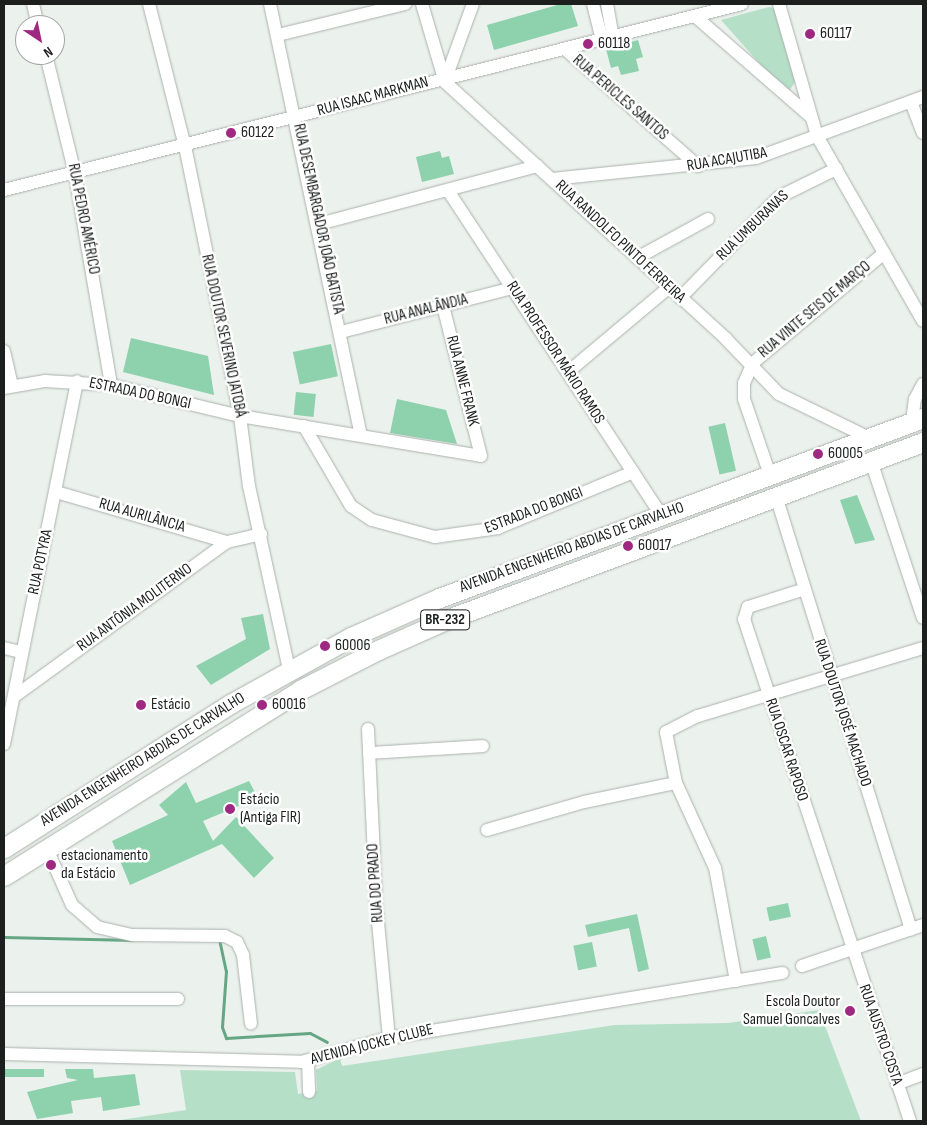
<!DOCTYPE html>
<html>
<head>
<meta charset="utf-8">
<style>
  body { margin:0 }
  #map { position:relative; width:927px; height:1125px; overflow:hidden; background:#ebf1ed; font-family:"Sofia Sans Condensed",sans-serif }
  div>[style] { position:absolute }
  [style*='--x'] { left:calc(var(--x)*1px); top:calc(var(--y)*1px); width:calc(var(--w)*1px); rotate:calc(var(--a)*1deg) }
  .green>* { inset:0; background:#b6dfc8 }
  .stream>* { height:3px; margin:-1.5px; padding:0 1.5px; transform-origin:1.5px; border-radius:1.5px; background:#65a684 }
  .building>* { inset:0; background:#8ed1ad; transform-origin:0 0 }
  .roads { filter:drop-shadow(0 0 1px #abb1ad) drop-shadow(0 0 1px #abb1ad) }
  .minor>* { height:12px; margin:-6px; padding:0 6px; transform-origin:6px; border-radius:6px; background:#fff }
  .highway>* { height:19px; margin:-9.5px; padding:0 9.5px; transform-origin:9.5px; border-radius:9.5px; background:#fff }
  .dots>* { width:14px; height:14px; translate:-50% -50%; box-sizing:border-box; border:2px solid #fff; border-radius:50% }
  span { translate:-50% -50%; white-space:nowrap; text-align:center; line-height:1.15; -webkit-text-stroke:5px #fff; paint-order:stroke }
  .shield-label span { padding:1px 4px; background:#fff; border:1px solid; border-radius:4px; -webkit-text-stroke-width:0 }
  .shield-label { font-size:15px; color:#1c1f1d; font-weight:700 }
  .poi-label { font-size:16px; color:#1c1f1d }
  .left { translate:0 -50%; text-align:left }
  .right { translate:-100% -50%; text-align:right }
  .street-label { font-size:16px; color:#1c1f1d }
  .frame { position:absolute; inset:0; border:5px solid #1c1f1d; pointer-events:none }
  .north { position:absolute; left:15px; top:15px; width:50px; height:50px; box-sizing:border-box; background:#fff; border:1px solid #a4a5a5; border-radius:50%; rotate:146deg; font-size:14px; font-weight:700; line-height:20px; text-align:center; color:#1c1f1d }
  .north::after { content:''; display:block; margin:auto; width:18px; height:22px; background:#9f2881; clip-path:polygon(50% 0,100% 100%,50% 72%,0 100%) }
</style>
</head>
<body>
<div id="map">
  <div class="green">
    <div style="clip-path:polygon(769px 7px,776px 9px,795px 82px,789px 91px,783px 90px,721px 20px)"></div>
    <div style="clip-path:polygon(819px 1010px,861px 1121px,114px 1121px,186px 1110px,180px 1070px,295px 1072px,298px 1094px,317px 1091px,316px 1070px,340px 1058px,342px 1066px,615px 1025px,728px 1023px)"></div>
  </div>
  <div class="stream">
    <div style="--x:4;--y:937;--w:129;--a:1.3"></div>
    <div style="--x:219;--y:939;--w:33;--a:78"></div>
    <div style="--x:226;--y:971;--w:56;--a:94.1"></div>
    <div style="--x:222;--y:1027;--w:12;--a:70"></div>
    <div style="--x:226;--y:1038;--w:84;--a:-3.4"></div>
    <div style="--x:310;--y:1033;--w:19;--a:28"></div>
  </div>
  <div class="building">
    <div style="clip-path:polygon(561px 4px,571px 4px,578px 26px,494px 50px,487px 25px)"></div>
    <div style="clip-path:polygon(638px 40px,643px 57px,636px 59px,639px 71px,621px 75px,618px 66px,611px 68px,606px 49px)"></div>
    <div style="clip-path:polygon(440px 151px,442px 158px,449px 156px,454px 174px,422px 182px,416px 157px)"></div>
    <div style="clip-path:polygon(131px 338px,208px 356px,214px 395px,123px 372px)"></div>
    <div style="left:331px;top:344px;width:33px;height:39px;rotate:78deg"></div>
    <div style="left:296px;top:392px;width:20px;height:23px;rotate:6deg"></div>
    <div style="clip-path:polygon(397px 399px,446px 410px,457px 444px,390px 433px)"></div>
    <div style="left:725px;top:423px;width:49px;height:17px;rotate:77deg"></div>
    <div style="clip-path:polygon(857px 495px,875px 540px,855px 544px,840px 500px)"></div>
    <div style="clip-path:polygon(263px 614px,270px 649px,211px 685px,196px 666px,246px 639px,241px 618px)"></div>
    <div style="clip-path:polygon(249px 781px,258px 798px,203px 821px,213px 841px,236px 817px,274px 858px,254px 878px,222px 844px,130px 885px,112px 841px,168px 815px,159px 805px,186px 782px,196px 803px)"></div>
    <div style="left:788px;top:903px;width:14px;height:22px;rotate:78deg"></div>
    <div style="clip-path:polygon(637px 914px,649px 969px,638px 972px,629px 928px,588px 937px,585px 925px)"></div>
    <div style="left:766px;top:936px;width:22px;height:14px;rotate:77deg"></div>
    <div style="left:592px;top:942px;width:25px;height:19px;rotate:79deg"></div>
    <div style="left:4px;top:1069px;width:40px;height:8px"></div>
    <div style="clip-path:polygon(65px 1069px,93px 1069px,94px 1078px,135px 1074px,140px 1105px,103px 1111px,101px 1097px,71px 1101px,73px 1113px,37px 1119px,27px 1092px,78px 1080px,67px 1078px)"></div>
  </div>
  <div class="roads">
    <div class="minor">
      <div style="--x:33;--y:4;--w:22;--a:77"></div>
      <div style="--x:149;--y:4;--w:146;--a:75.8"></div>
      <div style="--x:185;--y:146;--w:276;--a:78.5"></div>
      <div style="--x:240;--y:416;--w:71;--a:82.7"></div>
      <div style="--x:249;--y:486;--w:188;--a:77.7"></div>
      <div style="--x:270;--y:4;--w:440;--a:78.1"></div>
      <div style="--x:422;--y:4;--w:81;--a:73.6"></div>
      <div style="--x:445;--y:82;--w:381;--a:42.4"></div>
      <div style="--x:726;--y:339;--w:76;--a:46.1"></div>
      <div style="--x:779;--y:394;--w:98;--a:26"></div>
      <div style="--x:593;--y:4;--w:38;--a:76"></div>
      <div style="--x:607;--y:4;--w:36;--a:80"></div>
      <div style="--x:779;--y:4;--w:137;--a:73.9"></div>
      <div style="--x:817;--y:136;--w:213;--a:60.2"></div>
      <div style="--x:696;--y:17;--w:151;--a:41"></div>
      <div style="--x:278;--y:35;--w:131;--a:-13.7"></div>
      <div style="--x:566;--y:50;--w:176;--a:41.3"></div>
      <div style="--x:46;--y:55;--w:122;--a:76.3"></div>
      <div style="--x:75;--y:174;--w:214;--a:80.3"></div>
      <div style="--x:446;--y:78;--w:79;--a:-70"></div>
      <div style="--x:911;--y:102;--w:33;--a:69"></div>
      <div style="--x:552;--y:179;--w:205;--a:-5.9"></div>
      <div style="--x:756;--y:158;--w:178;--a:-20.1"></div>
      <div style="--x:4;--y:190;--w:761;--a:-14.15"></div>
      <div style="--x:449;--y:192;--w:386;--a:56.7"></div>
      <div style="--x:319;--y:224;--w:226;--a:-14.9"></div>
      <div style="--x:637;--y:258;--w:81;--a:-28.8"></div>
      <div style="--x:680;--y:298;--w:141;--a:-45.6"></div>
      <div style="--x:779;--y:197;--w:64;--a:-26.2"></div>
      <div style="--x:341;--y:332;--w:177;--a:-14.4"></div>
      <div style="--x:4;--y:351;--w:36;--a:77"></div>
      <div style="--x:568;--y:372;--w:131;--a:-40"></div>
      <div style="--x:4;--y:388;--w:42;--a:-9.7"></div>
      <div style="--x:45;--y:381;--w:66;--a:3.5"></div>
      <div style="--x:111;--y:385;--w:133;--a:13.5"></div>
      <div style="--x:240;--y:416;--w:244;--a:9.4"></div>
      <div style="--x:481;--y:456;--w:155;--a:-104.2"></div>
      <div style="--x:912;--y:422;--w:23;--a:-83"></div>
      <div style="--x:915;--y:399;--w:17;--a:-62"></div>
      <div style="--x:304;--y:426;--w:93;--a:59.6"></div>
      <div style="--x:351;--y:506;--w:25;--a:34"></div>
      <div style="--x:372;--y:520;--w:65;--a:15.1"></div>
      <div style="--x:435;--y:537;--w:64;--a:-8.1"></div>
      <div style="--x:498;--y:528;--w:146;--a:-22.5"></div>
      <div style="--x:871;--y:461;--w:165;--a:71.7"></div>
      <div style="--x:770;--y:475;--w:80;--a:-108.9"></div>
      <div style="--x:744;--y:399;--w:16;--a:-90"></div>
      <div style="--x:744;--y:383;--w:22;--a:-66"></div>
      <div style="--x:753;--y:363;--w:171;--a:-40"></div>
      <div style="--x:56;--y:492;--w:178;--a:16.3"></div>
      <div style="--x:776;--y:496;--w:454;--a:72.7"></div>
      <div style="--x:802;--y:590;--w:57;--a:162.5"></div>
      <div style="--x:748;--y:607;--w:13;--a:108"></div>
      <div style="--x:744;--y:619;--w:529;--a:71.7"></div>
      <div style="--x:4;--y:648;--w:18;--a:13"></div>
      <div style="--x:15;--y:696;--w:262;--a:-36"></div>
      <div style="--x:227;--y:542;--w:35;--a:-13"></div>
      <div style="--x:368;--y:729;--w:172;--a:87.3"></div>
      <div style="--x:376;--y:901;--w:138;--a:84.6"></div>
      <div style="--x:4;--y:744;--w:370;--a:-78.6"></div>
      <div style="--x:369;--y:753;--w:114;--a:-3.5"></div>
      <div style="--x:487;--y:830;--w:101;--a:-16.1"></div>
      <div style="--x:584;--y:802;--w:94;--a:-11.7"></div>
      <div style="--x:47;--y:849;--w:61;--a:65.9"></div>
      <div style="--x:72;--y:905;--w:33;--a:41"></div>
      <div style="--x:97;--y:927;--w:37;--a:13"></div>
      <div style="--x:133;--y:935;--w:92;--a:0.6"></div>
      <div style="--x:225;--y:936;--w:13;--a:27"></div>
      <div style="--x:237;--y:942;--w:14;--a:65"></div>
      <div style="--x:243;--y:955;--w:69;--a:83.4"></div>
      <div style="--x:802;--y:966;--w:128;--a:-18.7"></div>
      <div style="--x:736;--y:981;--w:115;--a:-100.5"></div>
      <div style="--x:715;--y:868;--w:94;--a:-114.6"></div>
      <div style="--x:676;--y:783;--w:52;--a:-101.1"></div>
      <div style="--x:666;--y:732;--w:36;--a:-27"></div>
      <div style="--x:698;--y:716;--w:235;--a:-16.8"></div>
      <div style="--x:4;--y:999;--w:174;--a:0"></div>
      <div style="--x:4;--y:1054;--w:297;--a:1.5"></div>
      <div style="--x:301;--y:1062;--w:91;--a:-15.3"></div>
      <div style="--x:389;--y:1038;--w:399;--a:-9.4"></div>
      <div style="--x:308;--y:1061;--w:31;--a:88"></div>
      <div style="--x:897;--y:1084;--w:28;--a:-21"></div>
    </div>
    <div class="highway">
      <div style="--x:4;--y:848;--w:268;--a:-32.5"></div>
      <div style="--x:230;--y:704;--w:138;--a:-29"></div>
      <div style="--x:351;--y:637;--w:96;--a:-23.9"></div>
      <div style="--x:439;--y:598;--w:516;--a:-20.4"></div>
      <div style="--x:4;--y:876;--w:350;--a:-32.1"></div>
      <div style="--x:300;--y:690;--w:88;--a:-27.1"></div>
      <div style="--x:378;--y:650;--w:77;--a:-23.9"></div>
      <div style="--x:448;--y:619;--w:507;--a:-20.44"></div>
    </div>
  </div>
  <div class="dots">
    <div style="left:810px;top:34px;background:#9f2881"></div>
    <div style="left:588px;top:44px;background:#9f2881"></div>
    <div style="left:231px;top:133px;background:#9f2881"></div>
    <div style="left:818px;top:454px;background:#9f2881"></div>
    <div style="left:628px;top:546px;background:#9f2881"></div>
    <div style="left:325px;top:646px;background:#9f2881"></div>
    <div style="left:141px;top:705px;background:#9f2881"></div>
    <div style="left:262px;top:705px;background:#9f2881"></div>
    <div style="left:230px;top:809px;background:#9f2881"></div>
    <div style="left:51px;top:865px;background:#9f2881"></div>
    <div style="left:850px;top:1011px;background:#9f2881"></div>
  </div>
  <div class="shield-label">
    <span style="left:445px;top:620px">BR-232</span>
  </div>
  <div class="poi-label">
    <span class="left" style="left:820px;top:34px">60117</span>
    <span class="left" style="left:598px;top:44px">60118</span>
    <span class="left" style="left:241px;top:133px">60122</span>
    <span class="left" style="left:828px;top:454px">60005</span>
    <span class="left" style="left:638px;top:546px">60017</span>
    <span class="left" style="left:335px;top:646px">60006</span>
    <span class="left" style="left:151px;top:705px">Estácio</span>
    <span class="left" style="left:272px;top:705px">60016</span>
    <span class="left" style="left:240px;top:809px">Estácio<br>(Antiga FIR)</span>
    <span class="left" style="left:61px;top:865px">estacionamento<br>da Estácio</span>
    <span class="right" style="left:840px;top:1011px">Escola Doutor<br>Samuel Goncalves</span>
  </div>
  <div class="street-label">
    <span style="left:373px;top:97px;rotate:-15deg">RUA ISAAC MARKMAN</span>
    <span style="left:620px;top:98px;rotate:41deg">RUA PERICLES SANTOS</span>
    <span style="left:727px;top:160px;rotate:-10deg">RUA ACAJUTIBA</span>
    <span style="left:83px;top:219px;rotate:79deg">RUA PEDRO AMÉRICO</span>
    <span style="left:318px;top:219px;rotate:78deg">RUA DESEMBARGADOR JOÃO BATISTA</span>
    <span style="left:753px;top:226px;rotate:-44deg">RUA UMBURANAS</span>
    <span style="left:620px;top:242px;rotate:43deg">RUA RANDOLFO PINTO FERREIRA</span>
    <span style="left:426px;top:310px;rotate:-14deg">RUA ANALÂNDIA</span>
    <span style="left:815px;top:310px;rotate:-40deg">RUA VINTE SEIS DE MARÇO</span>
    <span style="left:223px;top:336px;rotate:78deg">RUA DOUTOR SEVERINO JATOBÁ</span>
    <span style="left:555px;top:353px;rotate:57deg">RUA PROFESSOR MÁRIO RAMOS</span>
    <span style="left:462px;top:381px;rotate:76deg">RUA ANNE FRANK</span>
    <span style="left:140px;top:394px;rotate:12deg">ESTRADA DO BONGI</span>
    <span style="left:534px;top:511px;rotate:-21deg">ESTRADA DO BONGI</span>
    <span style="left:142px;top:516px;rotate:16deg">RUA AURILÂNCIA</span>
    <span style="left:572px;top:548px;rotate:-20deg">AVENIDA ENGENHEIRO ABDIAS DE CARVALHO</span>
    <span style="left:41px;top:562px;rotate:-78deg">RUA POTYRA</span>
    <span style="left:135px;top:608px;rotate:-36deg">RUA ANTÔNIA MOLITERNO</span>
    <span style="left:842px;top:713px;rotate:72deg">RUA DOUTOR JOSÉ MACHADO</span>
    <span style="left:786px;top:750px;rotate:72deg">RUA OSCAR RAPOSO</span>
    <span style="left:143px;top:760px;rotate:-32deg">AVENIDA ENGENHEIRO ABDIAS DE CARVALHO</span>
    <span style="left:376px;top:883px;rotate:-94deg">RUA DO PRADO</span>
    <span style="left:880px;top:1035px;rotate:71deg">RUA AUSTRO COSTA</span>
    <span style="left:372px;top:1045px;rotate:-14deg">AVENIDA JOCKEY CLUBE</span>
  </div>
  <div class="frame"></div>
  <div class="north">N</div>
</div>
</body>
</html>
